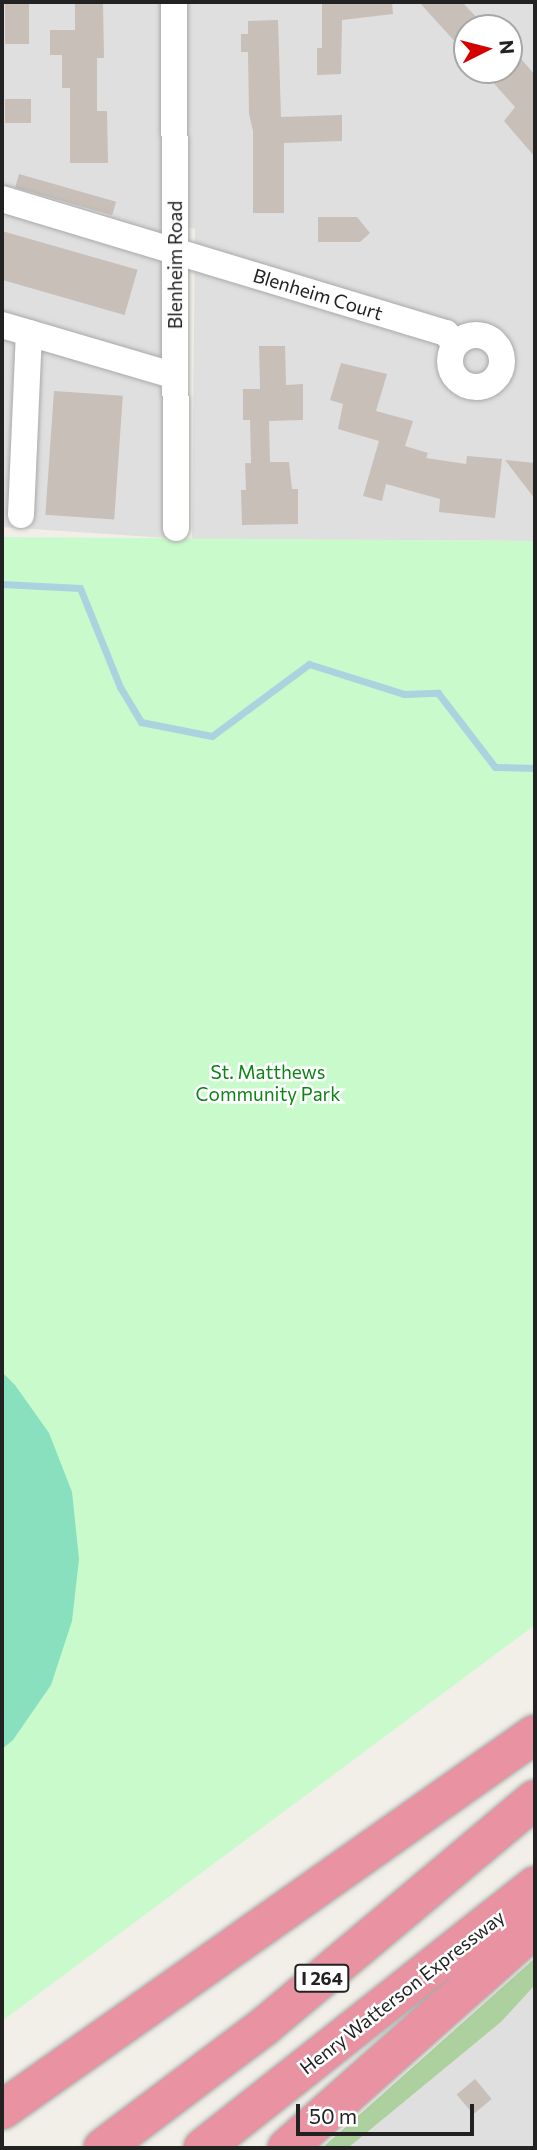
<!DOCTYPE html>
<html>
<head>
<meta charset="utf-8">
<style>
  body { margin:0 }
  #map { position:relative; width:537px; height:2150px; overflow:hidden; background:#f2efe9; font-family:Commissioner,sans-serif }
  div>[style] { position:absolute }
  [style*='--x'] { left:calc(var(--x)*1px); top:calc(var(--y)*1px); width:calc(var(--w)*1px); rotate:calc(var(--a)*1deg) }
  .residential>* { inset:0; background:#e0dfdf }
  .forest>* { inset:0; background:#add19e }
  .park>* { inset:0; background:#c8facc }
  .pitch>* { inset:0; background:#88e0be }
  .stream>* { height:7px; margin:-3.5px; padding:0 3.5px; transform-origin:3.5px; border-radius:3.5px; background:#aad3df }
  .building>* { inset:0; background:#c7bfb8; transform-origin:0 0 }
  .roads { filter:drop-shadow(0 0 2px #a9a9a9) drop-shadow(0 0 2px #a9a9a9) }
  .minor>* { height:26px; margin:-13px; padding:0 13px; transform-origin:13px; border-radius:13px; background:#fff }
  .minor>.ring { margin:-13px; padding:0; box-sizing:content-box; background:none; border:26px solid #fff; border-radius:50% }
  .motorway>* { height:38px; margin:-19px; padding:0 19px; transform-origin:19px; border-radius:19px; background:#e892a2 }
  span { translate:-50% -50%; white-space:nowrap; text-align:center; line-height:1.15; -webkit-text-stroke:5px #fff; paint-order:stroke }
  .shield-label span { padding:2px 5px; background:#fff; border:2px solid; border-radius:5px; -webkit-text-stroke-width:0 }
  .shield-label { font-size:18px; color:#222; font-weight:700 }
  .street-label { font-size:19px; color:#222 }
  .park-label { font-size:19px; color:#0c8416 }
  .frame { position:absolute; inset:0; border:4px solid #222; pointer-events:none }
  .north { position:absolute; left:453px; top:14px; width:70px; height:70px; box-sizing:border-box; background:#fff; border:2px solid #a7a7a7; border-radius:50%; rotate:84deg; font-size:19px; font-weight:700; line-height:28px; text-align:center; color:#222 }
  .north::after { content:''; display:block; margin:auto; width:24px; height:32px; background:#d40000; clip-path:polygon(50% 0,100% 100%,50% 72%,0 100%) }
  .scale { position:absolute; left:296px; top:2104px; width:178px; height:32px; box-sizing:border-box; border:4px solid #222; border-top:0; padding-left:9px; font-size:21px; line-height:24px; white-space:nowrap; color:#222; -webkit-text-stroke:5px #fff; paint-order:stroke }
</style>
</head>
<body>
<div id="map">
  <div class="residential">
    <div style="clip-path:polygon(evenodd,2px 2px,535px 2px,535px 541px,192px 539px,195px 229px,163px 219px,167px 538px,2px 527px,2px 2px,467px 28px,509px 28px,509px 70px,467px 70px,467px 28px)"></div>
    <div style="clip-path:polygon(535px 1985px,535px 2148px,348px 2148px,501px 2022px)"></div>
  </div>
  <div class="forest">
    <div style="clip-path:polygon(535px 1958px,535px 1985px,501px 2022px,348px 2148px,322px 2148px)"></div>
  </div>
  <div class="park">
    <div style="clip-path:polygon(2px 537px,535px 541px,535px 1625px,2px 2021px)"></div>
  </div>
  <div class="pitch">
    <div style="clip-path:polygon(2px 1372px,15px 1385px,49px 1433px,72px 1492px,79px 1559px,72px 1621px,51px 1685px,13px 1740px,2px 1749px)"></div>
  </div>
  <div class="stream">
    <div style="--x:2;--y:584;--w:78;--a:2.9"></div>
    <div style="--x:80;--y:588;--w:107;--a:68"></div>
    <div style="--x:120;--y:687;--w:41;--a:59"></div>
    <div style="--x:141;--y:722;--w:72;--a:11.2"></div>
    <div style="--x:212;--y:736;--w:121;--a:-36.6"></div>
    <div style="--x:309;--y:664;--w:100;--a:17.5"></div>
    <div style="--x:404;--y:694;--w:34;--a:-2"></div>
    <div style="--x:438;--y:693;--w:93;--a:52.4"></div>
    <div style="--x:495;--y:767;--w:40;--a:1.4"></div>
  </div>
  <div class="building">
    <div style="left:5px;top:2px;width:24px;height:42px"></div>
    <div style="clip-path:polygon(75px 2px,103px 2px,104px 58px,97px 58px,97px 111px,107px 111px,108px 163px,70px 163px,70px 88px,62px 88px,62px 55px,50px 55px,50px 30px,75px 30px)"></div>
    <div style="clip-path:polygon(322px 2px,392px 2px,393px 14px,342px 20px,341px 74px,317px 75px,317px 48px,322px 48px)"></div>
    <div style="clip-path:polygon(419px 2px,462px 2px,482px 23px,476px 28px,467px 28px,467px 36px,458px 45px)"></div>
    <div style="clip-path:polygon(278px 20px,281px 117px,342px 115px,342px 141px,284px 143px,284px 213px,253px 213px,253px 131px,249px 114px,248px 52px,241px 52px,241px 34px,248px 34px,248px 21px)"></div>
    <div style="clip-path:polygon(509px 45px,535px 75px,535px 157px,504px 121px,515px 107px,482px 70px,509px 70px)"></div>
    <div style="left:5px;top:99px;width:26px;height:24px"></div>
    <div style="left:19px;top:174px;width:101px;height:14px;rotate:16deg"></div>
    <div style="clip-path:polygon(318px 217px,357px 217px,370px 233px,360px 242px,318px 242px)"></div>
    <div style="left:2px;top:231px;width:141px;height:47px;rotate:16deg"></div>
    <div style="clip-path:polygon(259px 346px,285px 346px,286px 385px,303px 384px,303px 420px,269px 421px,270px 462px,289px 462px,292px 489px,298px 489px,298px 524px,242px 525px,241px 490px,246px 490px,245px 463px,251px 463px,250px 420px,243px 420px,243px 389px,260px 389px)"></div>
    <div style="clip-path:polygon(341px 363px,387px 374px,376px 411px,413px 421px,405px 446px,428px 453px,426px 458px,466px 464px,467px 456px,502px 459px,495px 518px,439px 512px,440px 499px,386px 484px,382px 501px,363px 496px,379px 441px,338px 429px,343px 404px,330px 400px)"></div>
    <div style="left:54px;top:391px;width:69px;height:124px;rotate:4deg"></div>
    <div style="clip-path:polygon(505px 460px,535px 463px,535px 499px)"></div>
    <div style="left:475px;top:2079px;width:26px;height:24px;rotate:50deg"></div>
  </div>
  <div class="roads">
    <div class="minor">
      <div style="--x:174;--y:2;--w:526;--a:89.78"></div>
      <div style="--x:2;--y:199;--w:464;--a:16.8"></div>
      <div style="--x:446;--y:333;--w:14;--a:51"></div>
      <div style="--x:2;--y:325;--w:180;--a:16.4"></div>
      <div class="ring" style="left:450px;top:335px;width:26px;height:26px"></div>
      <div style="--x:21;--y:515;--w:182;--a:-87.5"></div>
    </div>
    <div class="motorway">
      <div style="--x:2;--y:2110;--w:652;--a:-35.2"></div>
      <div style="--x:103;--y:2148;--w:204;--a:-37"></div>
      <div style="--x:266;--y:2025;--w:351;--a:-40"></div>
      <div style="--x:203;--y:2148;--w:423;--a:-38.3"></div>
      <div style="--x:287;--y:2148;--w:332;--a:-41.6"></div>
    </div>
  </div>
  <div class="shield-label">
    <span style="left:322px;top:1978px">I 264</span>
  </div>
  <div class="street-label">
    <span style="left:175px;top:265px;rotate:-90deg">Blenheim Road</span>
    <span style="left:318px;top:294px;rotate:17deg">Blenheim Court</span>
    <span style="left:402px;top:1992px;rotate:-38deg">Henry Watterson Expressway</span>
  </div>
  <div class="park-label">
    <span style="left:268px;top:1083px">St. Matthews<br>Community Park</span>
  </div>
  <div class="frame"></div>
  <div class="north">N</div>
  <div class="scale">50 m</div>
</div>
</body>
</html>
